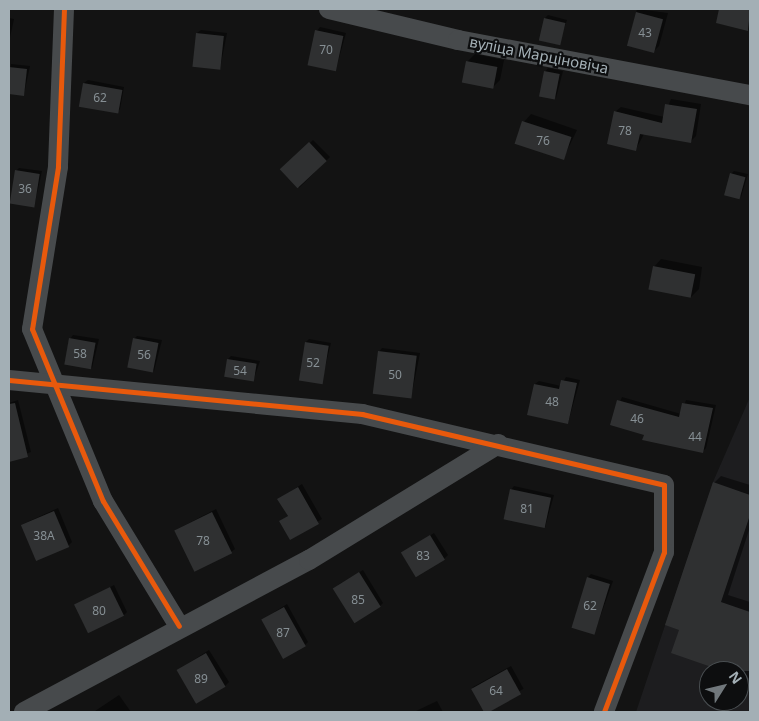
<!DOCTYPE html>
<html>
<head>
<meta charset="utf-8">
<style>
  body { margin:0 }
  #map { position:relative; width:759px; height:721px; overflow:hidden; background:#131313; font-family:"Noto Sans",sans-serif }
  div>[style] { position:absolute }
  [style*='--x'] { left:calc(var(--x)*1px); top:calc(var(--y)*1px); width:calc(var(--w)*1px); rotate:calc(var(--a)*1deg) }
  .built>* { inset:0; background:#1d1d1f }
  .shadow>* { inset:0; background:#0007; transform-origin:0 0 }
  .building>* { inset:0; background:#2f3031; transform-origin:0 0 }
  .minor>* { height:20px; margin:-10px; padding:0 10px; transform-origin:10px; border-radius:10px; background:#474a4c }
  .cycleway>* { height:5px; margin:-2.5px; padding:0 2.5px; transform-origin:2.5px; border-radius:2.5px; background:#e8590c }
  span { translate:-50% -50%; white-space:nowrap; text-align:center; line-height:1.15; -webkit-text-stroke:4.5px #0d0e0f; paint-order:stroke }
  .number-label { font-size:12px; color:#868f94 }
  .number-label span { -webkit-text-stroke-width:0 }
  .street-label { font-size:15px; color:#a3afb5 }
  .frame { position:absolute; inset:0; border:10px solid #a3afb5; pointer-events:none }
  .north { position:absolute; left:699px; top:661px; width:50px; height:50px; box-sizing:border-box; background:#0d0e0f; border:1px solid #494e51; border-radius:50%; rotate:54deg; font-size:14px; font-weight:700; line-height:20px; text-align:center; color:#a3afb5 }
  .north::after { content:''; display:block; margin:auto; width:18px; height:22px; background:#71787c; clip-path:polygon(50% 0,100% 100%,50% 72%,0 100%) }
</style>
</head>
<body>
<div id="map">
  <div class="built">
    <div style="clip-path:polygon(evenodd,750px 397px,750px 712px,636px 712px,713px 482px,750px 397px,709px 671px,739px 671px,739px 701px,709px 701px,709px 671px)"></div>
  </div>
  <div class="shadow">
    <div style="clip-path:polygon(637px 9px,668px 13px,659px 46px,653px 52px,628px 45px)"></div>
    <div style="clip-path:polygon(720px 9px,750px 9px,750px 30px,717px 23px)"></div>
    <div style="clip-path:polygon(548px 15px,567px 20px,559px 43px,545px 18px)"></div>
    <div style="clip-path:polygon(9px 18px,14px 19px,9px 42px)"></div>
    <div style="clip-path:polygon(320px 27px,346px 33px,336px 69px,317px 31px)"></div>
    <div style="clip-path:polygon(201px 30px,227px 33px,220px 69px,197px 33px)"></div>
    <div style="clip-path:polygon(475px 54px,504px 60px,500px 80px,493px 87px,467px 62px)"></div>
    <div style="clip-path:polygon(11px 64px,30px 66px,24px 94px,9px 93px)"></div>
    <div style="clip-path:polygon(548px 68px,563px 71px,556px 98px,545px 72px)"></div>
    <div style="clip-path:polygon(88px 80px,124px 87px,120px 109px,117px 112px,84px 83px)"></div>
    <div style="clip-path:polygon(671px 99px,701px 104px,696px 136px,690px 142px,644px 134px,636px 149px,615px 112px,621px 107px,664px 117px)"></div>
    <div style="clip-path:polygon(531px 114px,577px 130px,563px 159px,524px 122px)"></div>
    <div style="left:313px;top:140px;width:24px;height:43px;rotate:45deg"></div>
    <div style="clip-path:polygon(19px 168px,42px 171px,34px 207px,16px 171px)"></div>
    <div style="clip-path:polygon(734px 171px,748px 174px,741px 197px,731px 174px)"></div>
    <div style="clip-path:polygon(661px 259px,702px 267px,699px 289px,691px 297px,654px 267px)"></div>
    <div style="clip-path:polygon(73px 335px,99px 339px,92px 368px,70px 339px)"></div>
    <div style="clip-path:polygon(137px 336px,162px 340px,154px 371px,134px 339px)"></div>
    <div style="clip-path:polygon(309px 339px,331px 343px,321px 384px,306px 342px)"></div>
    <div style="clip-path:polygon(382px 348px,420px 353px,411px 398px,379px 352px)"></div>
    <div style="clip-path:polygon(231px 356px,260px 361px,253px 381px,228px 359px)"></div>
    <div style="clip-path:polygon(566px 377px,580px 380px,568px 423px,535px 384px,539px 381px,561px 386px)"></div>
    <div style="clip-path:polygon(622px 397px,681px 414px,686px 400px,716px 405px,706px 448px,703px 451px,611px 424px)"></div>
    <div style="clip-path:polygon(18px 400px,31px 452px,9px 460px,9px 403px)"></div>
    <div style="clip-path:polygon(721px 476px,750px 485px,750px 527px,728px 595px,750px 602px,750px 679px,739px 671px,727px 671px,680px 629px,714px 483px)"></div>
    <div style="clip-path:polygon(302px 484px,322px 519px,290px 539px,280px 522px,288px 516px,279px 499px)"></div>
    <div style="clip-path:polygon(514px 486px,554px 495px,545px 527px,511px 490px)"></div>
    <div style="clip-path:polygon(58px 508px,72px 542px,68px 546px,21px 525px)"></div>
    <div style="clip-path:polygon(216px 509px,235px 549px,231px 552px,176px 530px)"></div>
    <div style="clip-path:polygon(434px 533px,448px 555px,444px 559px,403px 553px)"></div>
    <div style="clip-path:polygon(363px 570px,383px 603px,380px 606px,338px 585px)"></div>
    <div style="clip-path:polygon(591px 574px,613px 581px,594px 634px,588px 577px)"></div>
    <div style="clip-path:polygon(114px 585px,127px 612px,124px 615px,76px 605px)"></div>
    <div style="clip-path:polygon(287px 604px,308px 642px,305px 645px,262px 620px)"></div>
    <div style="clip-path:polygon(209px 650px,229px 682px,225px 686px,178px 670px)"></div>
    <div style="left:511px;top:666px;width:26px;height:44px;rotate:61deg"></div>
    <div style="clip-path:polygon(119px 695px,131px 712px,94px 712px,95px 711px)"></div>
    <div style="clip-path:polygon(437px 701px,443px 712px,414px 712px)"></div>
  </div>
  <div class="building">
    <div style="clip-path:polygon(719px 9px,750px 9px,748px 31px,716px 23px)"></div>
    <div style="left:636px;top:12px;width:28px;height:35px;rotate:15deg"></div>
    <div style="left:544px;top:18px;width:22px;height:23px;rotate:13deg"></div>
    <div style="left:315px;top:30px;width:29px;height:36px;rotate:12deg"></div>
    <div style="left:196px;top:33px;width:28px;height:34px;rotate:6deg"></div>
    <div style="left:466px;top:61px;width:32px;height:22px;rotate:11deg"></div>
    <div style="clip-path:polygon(9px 67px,27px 69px,24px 96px,9px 94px)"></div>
    <div style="left:544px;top:71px;width:16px;height:26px;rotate:11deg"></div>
    <div style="left:83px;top:83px;width:40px;height:24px;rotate:10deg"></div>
    <div style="clip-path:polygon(665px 104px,697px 109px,691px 143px,640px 134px,636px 151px,607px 144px,614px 111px,662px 123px)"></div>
    <div style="left:522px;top:121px;width:52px;height:24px;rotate:18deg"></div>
    <div style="left:309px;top:142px;width:26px;height:40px;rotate:47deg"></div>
    <div style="left:15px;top:170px;width:25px;height:34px;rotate:9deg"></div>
    <div style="left:730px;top:173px;width:16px;height:23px;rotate:15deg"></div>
    <div style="left:653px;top:266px;width:43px;height:24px;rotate:11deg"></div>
    <div style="left:69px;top:338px;width:27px;height:27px;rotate:10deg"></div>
    <div style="left:133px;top:338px;width:26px;height:30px;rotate:11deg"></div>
    <div style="left:305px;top:342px;width:24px;height:39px;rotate:9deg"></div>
    <div style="left:378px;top:351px;width:39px;height:43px;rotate:7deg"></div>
    <div style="left:227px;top:359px;width:30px;height:18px;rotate:9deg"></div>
    <div style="clip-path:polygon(561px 380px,577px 383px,568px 424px,527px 415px,534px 384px,559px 389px)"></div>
    <div style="clip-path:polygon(617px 400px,679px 417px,682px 403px,713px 408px,703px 453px,642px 440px,644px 435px,610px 425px)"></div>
    <div style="clip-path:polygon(15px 403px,28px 457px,9px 462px,9px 404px)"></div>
    <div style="clip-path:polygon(713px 482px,750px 495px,750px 515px,721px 602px,750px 612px,750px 671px,723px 671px,671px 653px,679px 630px,665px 625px)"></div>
    <div style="clip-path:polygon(298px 487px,319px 524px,290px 540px,279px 521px,288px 516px,277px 499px)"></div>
    <div style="left:510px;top:489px;width:42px;height:31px;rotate:12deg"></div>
    <div style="left:54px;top:511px;width:39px;height:36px;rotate:67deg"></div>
    <div style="left:212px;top:512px;width:46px;height:42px;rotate:64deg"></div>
    <div style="left:430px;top:535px;width:29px;height:34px;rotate:59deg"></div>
    <div style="left:359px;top:572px;width:41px;height:31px;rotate:58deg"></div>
    <div style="left:587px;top:577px;width:24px;height:53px;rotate:17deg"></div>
    <div style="left:110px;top:587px;width:32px;height:40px;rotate:64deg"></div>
    <div style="left:284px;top:607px;width:45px;height:26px;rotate:61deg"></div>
    <div style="left:206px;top:653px;width:39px;height:34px;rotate:60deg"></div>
    <div style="left:507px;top:669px;width:29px;height:41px;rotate:61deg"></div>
  </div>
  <div class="minor">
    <div style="--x:64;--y:9;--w:158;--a:92.2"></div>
    <div style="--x:58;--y:167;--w:164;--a:99.1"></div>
    <div style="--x:32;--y:329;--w:186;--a:67.6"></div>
    <div style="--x:103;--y:501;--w:146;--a:58.7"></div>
    <div style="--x:329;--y:9;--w:133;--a:13.5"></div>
    <div style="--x:458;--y:40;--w:297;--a:10.7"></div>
    <div style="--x:9;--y:380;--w:355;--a:5.5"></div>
    <div style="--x:362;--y:414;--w:310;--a:13.2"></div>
    <div style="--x:664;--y:485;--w:67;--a:90"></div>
    <div style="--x:664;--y:552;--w:171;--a:110.6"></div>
    <div style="--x:24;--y:712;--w:323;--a:-28.1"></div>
    <div style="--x:309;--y:560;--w:222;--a:-31.5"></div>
  </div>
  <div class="cycleway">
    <div style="--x:64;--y:9;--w:158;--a:92.2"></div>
    <div style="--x:58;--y:167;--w:164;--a:99.1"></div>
    <div style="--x:32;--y:329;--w:186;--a:67.6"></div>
    <div style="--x:103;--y:501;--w:146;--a:58.7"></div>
    <div style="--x:9;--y:380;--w:355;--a:5.5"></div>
    <div style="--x:362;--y:414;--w:310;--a:13.2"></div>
    <div style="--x:664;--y:485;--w:67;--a:90"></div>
    <div style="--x:664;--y:552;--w:171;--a:110.6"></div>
  </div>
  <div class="number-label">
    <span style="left:645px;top:33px">43</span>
    <span style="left:326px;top:50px">70</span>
    <span style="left:100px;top:98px">62</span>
    <span style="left:625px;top:131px">78</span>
    <span style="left:543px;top:141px">76</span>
    <span style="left:25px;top:189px">36</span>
    <span style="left:80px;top:354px">58</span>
    <span style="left:144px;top:355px">56</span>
    <span style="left:313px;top:363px">52</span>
    <span style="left:240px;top:371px">54</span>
    <span style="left:395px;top:375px">50</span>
    <span style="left:552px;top:402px">48</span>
    <span style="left:637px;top:419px">46</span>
    <span style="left:695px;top:437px">44</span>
    <span style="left:527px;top:509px">81</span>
    <span style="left:44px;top:536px">38А</span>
    <span style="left:203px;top:541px">78</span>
    <span style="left:423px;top:556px">83</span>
    <span style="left:358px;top:600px">85</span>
    <span style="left:590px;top:606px">62</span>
    <span style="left:99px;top:611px">80</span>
    <span style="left:283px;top:633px">87</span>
    <span style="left:201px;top:679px">89</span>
    <span style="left:496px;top:691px">64</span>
  </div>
  <div class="street-label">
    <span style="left:539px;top:55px;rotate:11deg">вуліца Марціновіча</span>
  </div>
  <div class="frame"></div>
  <div class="north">N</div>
</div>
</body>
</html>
